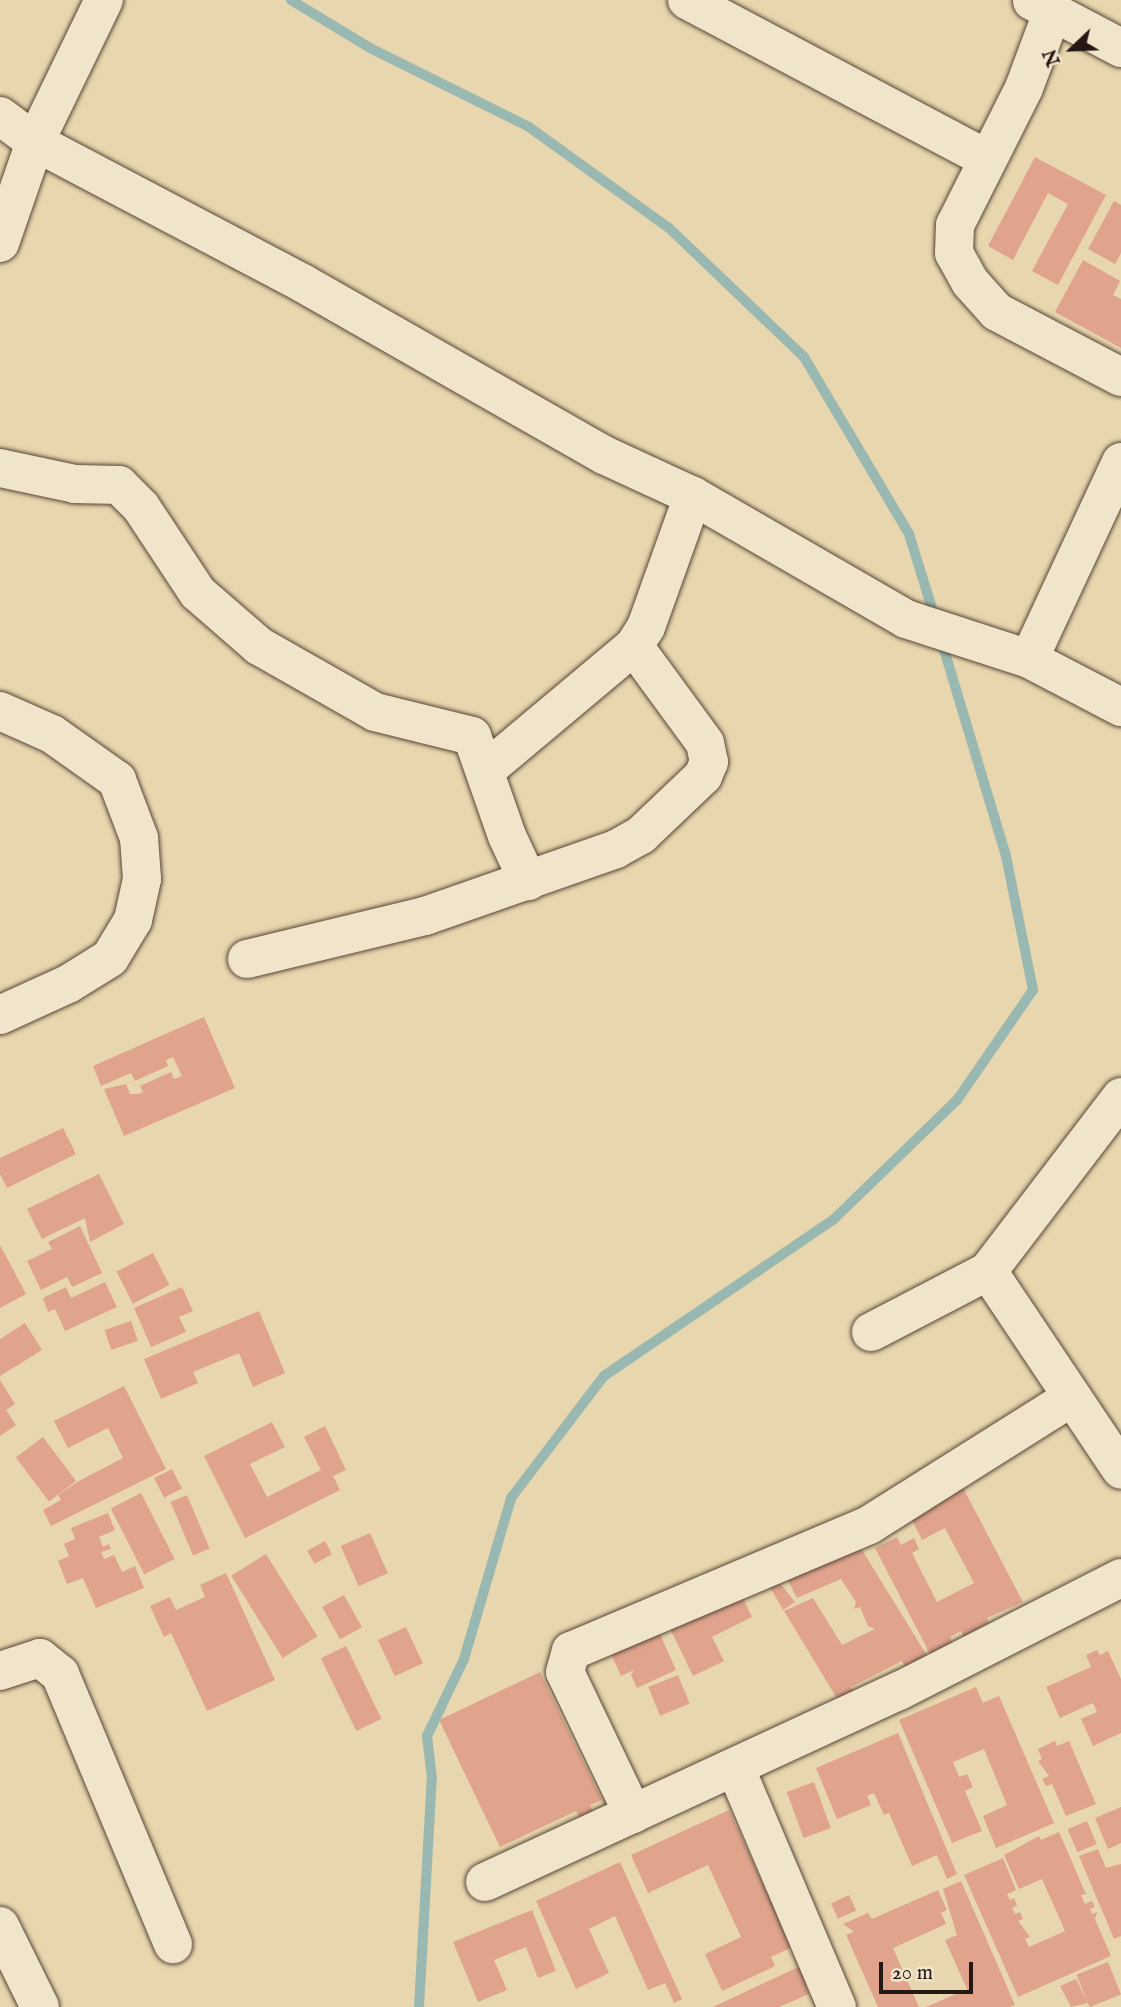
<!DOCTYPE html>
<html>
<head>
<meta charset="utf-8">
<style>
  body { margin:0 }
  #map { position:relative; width:1121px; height:2007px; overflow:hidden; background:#e8d6ae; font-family:"IM FELL English",serif }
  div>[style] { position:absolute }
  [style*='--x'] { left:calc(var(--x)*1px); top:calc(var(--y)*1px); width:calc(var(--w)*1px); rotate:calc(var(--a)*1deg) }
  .stream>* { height:10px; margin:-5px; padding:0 5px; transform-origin:5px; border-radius:5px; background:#98b8b1 }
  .building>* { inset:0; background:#e0a48d; transform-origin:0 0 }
  .roads { filter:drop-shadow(0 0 2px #564738) drop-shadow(0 0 2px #564738) }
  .minor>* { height:38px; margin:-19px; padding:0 19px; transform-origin:19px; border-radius:19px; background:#f0e4ca }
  span { translate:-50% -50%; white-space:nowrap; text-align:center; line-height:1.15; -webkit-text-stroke:5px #f0e4ca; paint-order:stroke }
  .north { position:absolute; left:1037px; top:14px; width:70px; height:70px; -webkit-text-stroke:5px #f0e4ca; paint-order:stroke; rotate:247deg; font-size:19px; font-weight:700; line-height:28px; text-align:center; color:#251711 }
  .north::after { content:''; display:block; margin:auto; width:24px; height:32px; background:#251711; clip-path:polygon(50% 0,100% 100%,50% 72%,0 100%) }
  .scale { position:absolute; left:879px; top:1962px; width:94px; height:32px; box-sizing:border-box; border:4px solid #251711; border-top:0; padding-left:9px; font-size:21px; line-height:24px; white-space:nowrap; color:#251711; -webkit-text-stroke:5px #f0e4ca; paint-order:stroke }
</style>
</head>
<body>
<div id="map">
  <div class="stream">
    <div style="--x:291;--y:0;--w:92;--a:31.3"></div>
    <div style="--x:370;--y:48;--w:178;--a:26.4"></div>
    <div style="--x:529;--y:127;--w:173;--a:35.8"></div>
    <div style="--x:669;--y:228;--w:187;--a:43.7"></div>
    <div style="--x:804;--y:357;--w:206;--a:59.3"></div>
    <div style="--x:909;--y:534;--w:88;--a:72.8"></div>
    <div style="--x:419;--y:2007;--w:229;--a:-86.8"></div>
    <div style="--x:432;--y:1778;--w:42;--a:-96.8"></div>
    <div style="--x:427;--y:1736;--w:85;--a:-64.3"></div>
    <div style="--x:464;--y:1659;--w:168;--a:-73.7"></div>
    <div style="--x:511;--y:1498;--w:153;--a:-52.7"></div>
    <div style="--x:604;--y:1376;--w:277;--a:-34.3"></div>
    <div style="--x:833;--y:1220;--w:173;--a:-44.1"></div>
    <div style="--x:957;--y:1100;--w:134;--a:-55.4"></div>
    <div style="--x:1033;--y:990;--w:137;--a:-101.4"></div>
    <div style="--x:1006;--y:856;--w:226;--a:-106.7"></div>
  </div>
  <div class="building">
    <div style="clip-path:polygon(1035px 157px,1106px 195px,1058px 285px,1032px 271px,1068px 204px,1048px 193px,1013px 260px,988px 246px)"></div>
    <div style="clip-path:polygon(1114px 201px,1121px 205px,1121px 253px,1115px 264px,1088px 249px)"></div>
    <div style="clip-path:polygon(1083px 260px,1120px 281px,1113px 295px,1121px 299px,1121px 348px,1055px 312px)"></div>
    <div style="clip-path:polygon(204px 1017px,235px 1088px,124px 1136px,104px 1089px,126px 1084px,130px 1094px,138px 1094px,143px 1092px,140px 1086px,171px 1072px,174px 1079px,182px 1076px,173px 1057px,166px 1060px,168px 1066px,135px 1081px,131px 1073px,101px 1086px,93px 1066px)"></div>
    <div style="clip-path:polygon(63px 1128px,76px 1154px,7px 1188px,0 1174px,0 1158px)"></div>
    <div style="clip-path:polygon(99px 1174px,124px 1224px,90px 1242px,85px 1218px,42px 1239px,27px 1209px)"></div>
    <div style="clip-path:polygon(80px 1226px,102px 1273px,72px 1287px,67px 1277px,41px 1290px,27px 1261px,52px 1249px,48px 1242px)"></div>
    <div style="clip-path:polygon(0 1245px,26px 1294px,0 1308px)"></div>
    <div style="left:153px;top:1253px;width:36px;height:41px;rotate:63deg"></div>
    <div style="clip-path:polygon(105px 1282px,117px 1307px,65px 1331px,55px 1309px,48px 1312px,43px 1298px,66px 1287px,71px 1298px)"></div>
    <div style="clip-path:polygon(182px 1287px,193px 1311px,179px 1317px,186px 1332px,151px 1347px,134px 1308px)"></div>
    <div style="clip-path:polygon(259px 1311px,285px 1373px,253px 1387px,239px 1353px,193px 1372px,198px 1383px,161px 1399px,144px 1359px)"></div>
    <div style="left:131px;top:1321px;width:21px;height:28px;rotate:71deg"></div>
    <div style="clip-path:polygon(25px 1323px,42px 1350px,0 1376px,0 1339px)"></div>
    <div style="clip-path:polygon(0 1380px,15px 1404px,6px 1410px,16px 1425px,0 1436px)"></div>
    <div style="clip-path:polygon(124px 1386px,166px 1469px,51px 1526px,43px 1510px,61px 1500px,58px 1495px,77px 1482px,123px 1458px,108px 1428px,68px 1448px,54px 1421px)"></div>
    <div style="clip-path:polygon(272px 1422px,285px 1447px,250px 1464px,267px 1497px,321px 1470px,304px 1437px,325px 1426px,346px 1470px,333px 1476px,340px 1490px,245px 1538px,204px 1456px)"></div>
    <div style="left:43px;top:1437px;width:55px;height:34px;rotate:53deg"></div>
    <div style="left:172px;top:1469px;width:22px;height:20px;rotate:63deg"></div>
    <div style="clip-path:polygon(961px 1484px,1023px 1602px,987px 1618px,989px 1623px,964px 1637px,961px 1631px,950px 1637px,953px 1644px,931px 1656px,875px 1548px,897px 1537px,901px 1545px,914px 1538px,919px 1549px,912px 1553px,937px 1602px,974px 1583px,945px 1528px,922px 1540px,908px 1512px)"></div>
    <div style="left:141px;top:1493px;width:74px;height:34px;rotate:63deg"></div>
    <div style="left:187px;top:1495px;width:58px;height:18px;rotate:67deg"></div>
    <div style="clip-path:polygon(108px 1513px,115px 1530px,99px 1537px,103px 1547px,109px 1544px,111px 1549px,101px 1552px,104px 1559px,114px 1555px,122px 1572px,135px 1566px,144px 1588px,96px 1608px,83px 1578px,67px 1584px,58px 1561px,69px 1556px,64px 1544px,75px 1539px,71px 1528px)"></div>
    <div style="left:370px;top:1533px;width:44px;height:32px;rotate:66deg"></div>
    <div style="clip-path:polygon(854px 1537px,931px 1662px,908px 1674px,902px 1661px,851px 1687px,859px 1703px,844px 1710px,784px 1611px,813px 1598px,842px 1645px,875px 1629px,868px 1626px,860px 1607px,854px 1609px,856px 1602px,841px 1579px,797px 1598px,782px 1569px)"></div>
    <div style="left:325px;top:1541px;width:15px;height:20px;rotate:62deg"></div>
    <div style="left:266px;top:1554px;width:97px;height:41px;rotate:58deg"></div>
    <div style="clip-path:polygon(226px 1573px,275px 1680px,207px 1711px,171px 1633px,164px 1637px,150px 1606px,170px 1597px,176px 1610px,205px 1597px,200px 1585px)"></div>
    <div style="clip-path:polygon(779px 1582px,795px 1602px,783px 1610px,770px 1587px)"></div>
    <div style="clip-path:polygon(738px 1588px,752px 1617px,712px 1637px,724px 1661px,693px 1676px,667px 1622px)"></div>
    <div style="left:344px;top:1595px;width:37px;height:25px;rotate:61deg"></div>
    <div style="clip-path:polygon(656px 1625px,676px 1670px,637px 1688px,631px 1675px,634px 1670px,621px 1676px,608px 1647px)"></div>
    <div style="left:406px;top:1627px;width:40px;height:31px;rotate:65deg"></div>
    <div style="left:346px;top:1646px;width:81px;height:28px;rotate:64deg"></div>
    <div style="clip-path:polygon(1097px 1650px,1100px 1655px,1108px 1651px,1121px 1679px,1121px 1733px,1093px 1746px,1081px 1719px,1097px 1712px,1093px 1703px,1060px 1718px,1046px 1687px,1091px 1667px,1086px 1655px)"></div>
    <div style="clip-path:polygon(540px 1672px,602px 1800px,590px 1805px,594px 1814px,581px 1821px,576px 1811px,500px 1847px,439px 1720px)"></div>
    <div style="left:678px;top:1675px;width:31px;height:32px;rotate:68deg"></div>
    <div style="clip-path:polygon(976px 1687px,983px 1703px,999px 1696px,1054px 1823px,996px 1848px,983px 1816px,1007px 1805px,984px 1749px,953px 1762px,959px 1777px,967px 1774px,973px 1787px,965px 1791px,982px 1831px,952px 1843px,899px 1720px)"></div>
    <div style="clip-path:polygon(898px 1733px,957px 1874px,947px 1879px,937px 1855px,912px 1866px,889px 1813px,884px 1815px,874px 1793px,867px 1796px,871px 1805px,837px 1819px,816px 1768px)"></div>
    <div style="clip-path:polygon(1055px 1741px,1057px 1746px,1069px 1741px,1096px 1804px,1066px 1816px,1052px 1784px,1046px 1786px,1042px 1779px,1049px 1776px,1038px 1761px,1042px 1759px,1038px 1749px)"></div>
    <div style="left:814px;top:1782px;width:49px;height:29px;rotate:70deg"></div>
    <div style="clip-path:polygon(1121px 1807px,1121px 1843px,1108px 1849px,1095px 1818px)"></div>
    <div style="clip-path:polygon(729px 1810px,792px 1947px,771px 1957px,775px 1966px,722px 1991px,705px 1954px,741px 1937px,708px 1865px,648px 1893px,631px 1855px)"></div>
    <div style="left:1087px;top:1821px;width:25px;height:21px;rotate:67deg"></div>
    <div style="clip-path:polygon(1059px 1832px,1086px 1894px,1081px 1895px,1085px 1904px,1092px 1901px,1095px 1907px,1090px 1909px,1092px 1914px,1097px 1912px,1095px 1919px,1111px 1956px,1018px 1997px,964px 1875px,1003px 1858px,1016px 1890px,1007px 1894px,1010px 1900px,1014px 1898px,1017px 1906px,1012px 1908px,1015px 1914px,1020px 1912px,1023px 1919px,1018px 1921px,1030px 1937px,1025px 1939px,1029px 1947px,1065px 1931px,1042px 1879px,1019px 1889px,1004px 1855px,1039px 1836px,1041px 1840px)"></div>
    <div style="clip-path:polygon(1098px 1849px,1106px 1868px,1121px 1864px,1121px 1936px,1114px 1939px,1079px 1856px)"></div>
    <div style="clip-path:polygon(620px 1862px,682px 1999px,674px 2003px,665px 1983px,648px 1990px,615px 1916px,589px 1929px,609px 1973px,576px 1989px,536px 1901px)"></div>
    <div style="clip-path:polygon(961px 1881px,1015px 2005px,1010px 2007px,926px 2007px,967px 1989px,945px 1940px,957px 1935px,943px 1889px)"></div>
    <div style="clip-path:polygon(938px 1890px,947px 1910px,941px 1913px,946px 1924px,893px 1948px,919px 2007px,878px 2007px,846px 1935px,854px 1932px,843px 1924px,868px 1913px,872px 1919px)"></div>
    <div style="left:849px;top:1895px;width:17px;height:20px;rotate:65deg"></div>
    <div style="clip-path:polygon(532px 1910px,556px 1971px,538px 1978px,526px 1947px,494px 1960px,507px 1990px,478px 2002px,453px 1942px)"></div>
    <div style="clip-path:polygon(809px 1962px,818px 1982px,806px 1987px,809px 1994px,779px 2007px,713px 2007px)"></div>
    <div style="left:1108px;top:1962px;width:35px;height:34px;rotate:68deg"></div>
    <div style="clip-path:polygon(1076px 1979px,1088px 2003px,1071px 2007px,1060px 1986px)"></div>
  </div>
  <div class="roads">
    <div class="minor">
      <div style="--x:687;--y:0;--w:340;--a:27.9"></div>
      <div style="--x:1032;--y:1;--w:101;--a:27.8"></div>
      <div style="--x:1052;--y:13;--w:80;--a:110.5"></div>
      <div style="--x:1024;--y:88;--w:153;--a:116.7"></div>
      <div style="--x:955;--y:225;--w:28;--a:92"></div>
      <div style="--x:954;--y:253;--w:33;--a:61"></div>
      <div style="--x:970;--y:282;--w:40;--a:48"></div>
      <div style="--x:997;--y:312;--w:140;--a:27.7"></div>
      <div style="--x:0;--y:116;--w:44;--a:36.6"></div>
      <div style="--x:35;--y:142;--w:304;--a:27.8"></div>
      <div style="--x:304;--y:284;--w:345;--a:29.7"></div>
      <div style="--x:604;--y:455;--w:98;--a:24.7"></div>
      <div style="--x:693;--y:496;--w:246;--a:30"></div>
      <div style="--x:906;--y:619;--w:129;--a:18"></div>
      <div style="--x:0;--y:243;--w:107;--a:-70.9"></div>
      <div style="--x:35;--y:142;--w:158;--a:-64.1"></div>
      <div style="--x:1121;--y:462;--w:217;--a:115"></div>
      <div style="--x:1029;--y:659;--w:104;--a:27.6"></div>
      <div style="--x:0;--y:468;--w:77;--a:12"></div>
      <div style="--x:75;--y:484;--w:44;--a:1.3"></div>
      <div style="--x:119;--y:485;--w:31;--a:45"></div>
      <div style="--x:141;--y:507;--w:103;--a:56.5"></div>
      <div style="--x:198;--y:593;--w:81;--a:41"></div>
      <div style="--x:259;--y:646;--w:133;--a:29.6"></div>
      <div style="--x:375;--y:712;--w:100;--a:13.9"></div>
      <div style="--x:472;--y:736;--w:106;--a:70.7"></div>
      <div style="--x:507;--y:836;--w:50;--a:65"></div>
      <div style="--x:0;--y:711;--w:57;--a:23.9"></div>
      <div style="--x:52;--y:734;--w:80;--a:35.3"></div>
      <div style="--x:117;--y:780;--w:62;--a:69.2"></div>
      <div style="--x:139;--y:838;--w:41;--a:85.8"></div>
      <div style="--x:142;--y:879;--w:42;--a:102.4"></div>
      <div style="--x:133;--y:920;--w:44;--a:121.2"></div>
      <div style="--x:110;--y:958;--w:49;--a:148.2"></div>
      <div style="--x:68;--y:984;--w:75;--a:155.5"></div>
      <div style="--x:486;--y:770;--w:193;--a:-40"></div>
      <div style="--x:634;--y:646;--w:22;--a:-58"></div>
      <div style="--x:646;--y:627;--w:139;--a:-70.3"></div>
      <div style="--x:247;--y:959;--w:183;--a:-13.6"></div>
      <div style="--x:425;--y:916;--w:202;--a:-19.3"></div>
      <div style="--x:616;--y:849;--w:29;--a:-29"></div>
      <div style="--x:641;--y:835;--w:86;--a:-43.6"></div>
      <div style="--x:703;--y:776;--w:15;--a:-67"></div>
      <div style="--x:709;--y:762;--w:19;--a:-102"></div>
      <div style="--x:705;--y:743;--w:120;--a:-126.2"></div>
      <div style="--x:988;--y:1271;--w:239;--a:56.2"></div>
      <div style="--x:871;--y:1332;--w:132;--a:-27.5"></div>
      <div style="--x:988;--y:1271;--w:219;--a:-52.6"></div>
      <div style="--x:0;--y:1671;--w:42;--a:-18"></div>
      <div style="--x:40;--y:1658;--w:26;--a:39"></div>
      <div style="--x:60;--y:1674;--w:293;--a:67.3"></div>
      <div style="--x:735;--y:1767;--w:261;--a:67"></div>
      <div style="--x:633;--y:1814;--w:157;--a:-115.6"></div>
      <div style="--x:565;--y:1672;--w:22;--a:-74"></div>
      <div style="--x:571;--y:1651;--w:324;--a:-22.9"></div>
      <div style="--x:869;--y:1525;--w:240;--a:-32.2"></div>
      <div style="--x:485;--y:1882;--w:456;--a:-24.8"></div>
      <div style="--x:899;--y:1691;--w:249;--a:-27"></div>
      <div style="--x:0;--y:1926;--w:90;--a:63.7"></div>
    </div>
  </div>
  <div class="north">N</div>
  <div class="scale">20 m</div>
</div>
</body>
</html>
